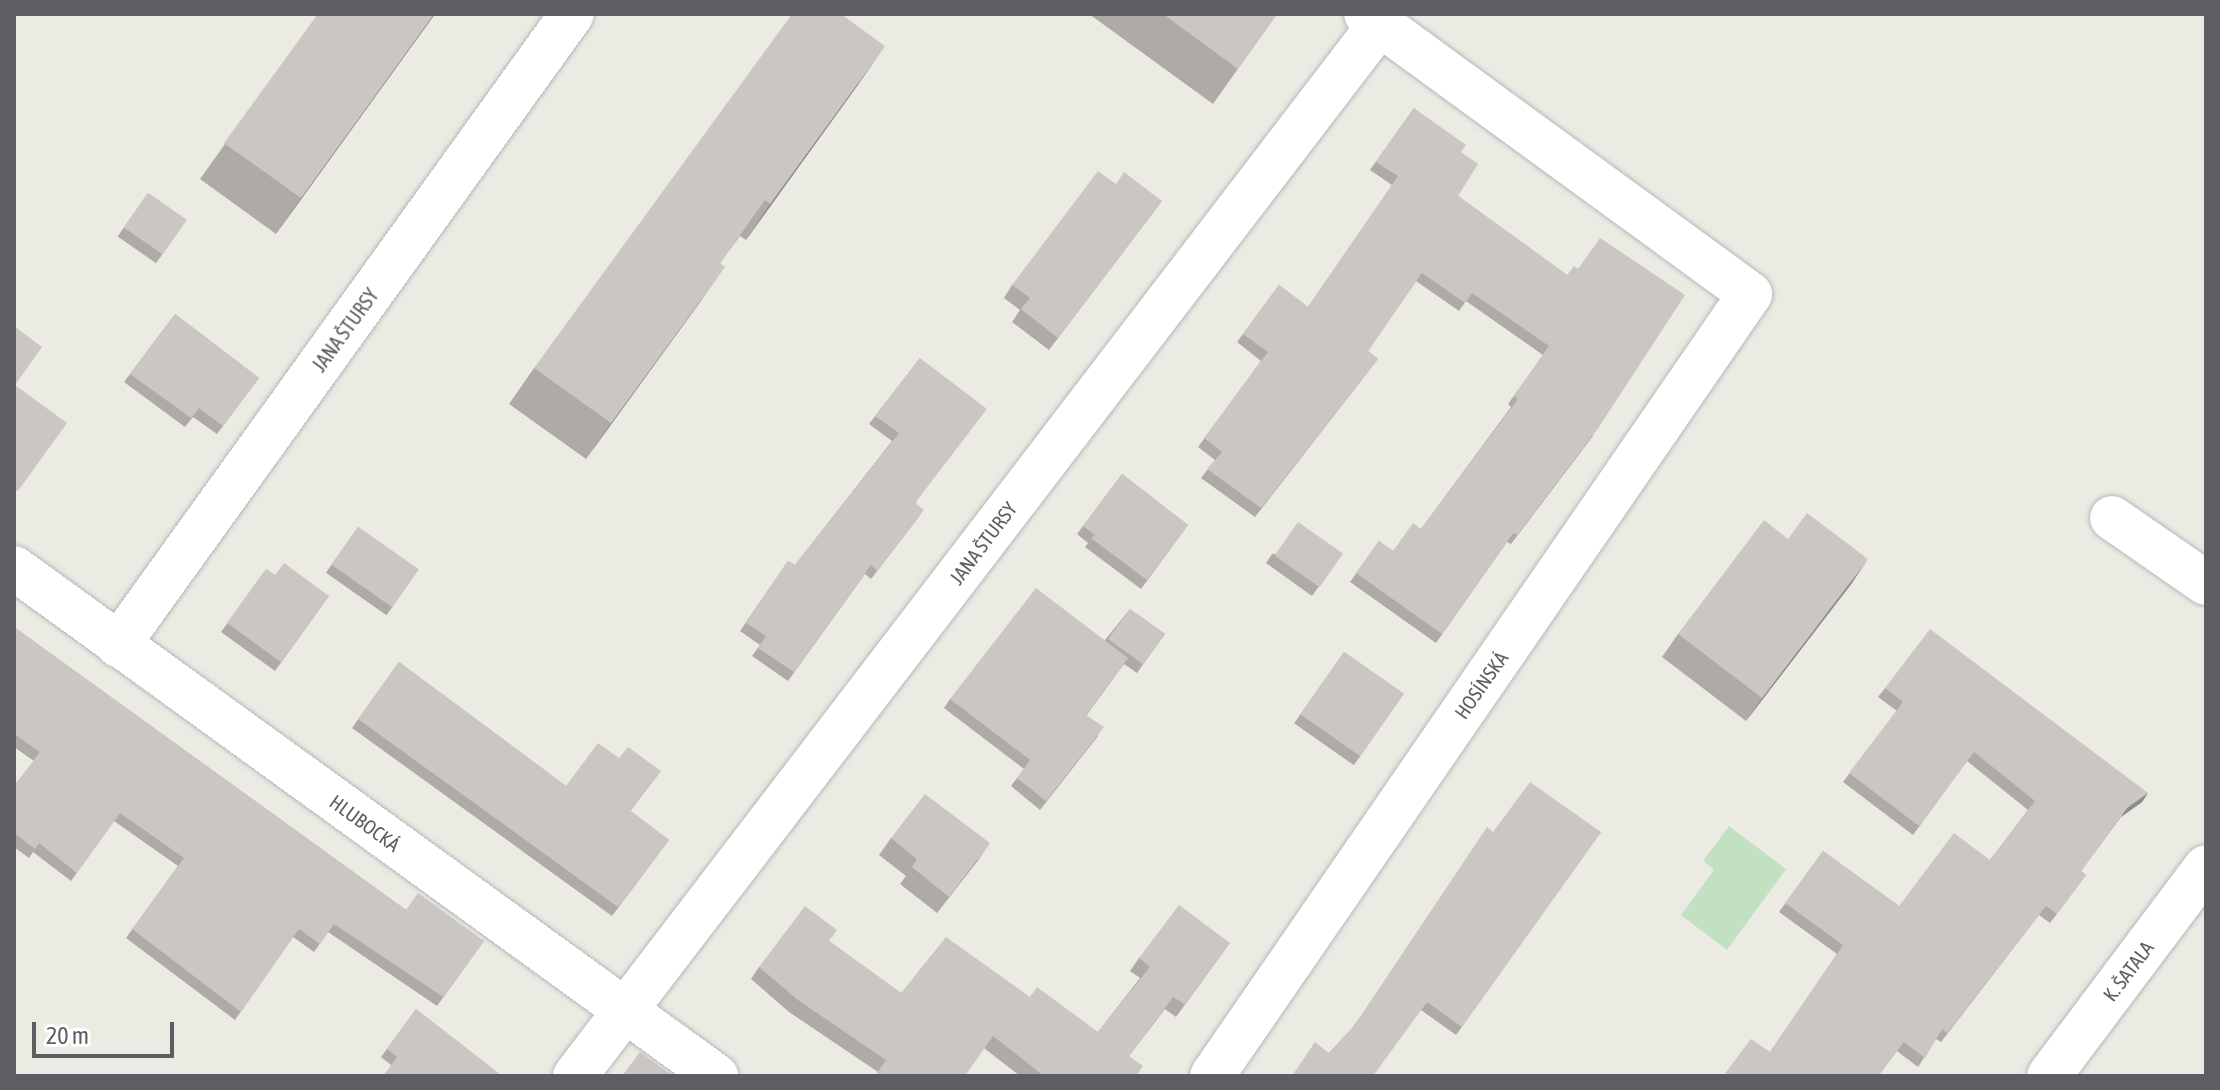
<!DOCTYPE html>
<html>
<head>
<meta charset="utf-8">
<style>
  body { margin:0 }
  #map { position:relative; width:2220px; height:1090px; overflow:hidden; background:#ecebe3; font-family:"Asap Condensed",sans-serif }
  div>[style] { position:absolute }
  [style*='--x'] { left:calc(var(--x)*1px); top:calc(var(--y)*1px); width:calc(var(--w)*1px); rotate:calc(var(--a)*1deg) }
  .green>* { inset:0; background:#c2e1c3 }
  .roads { filter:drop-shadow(0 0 2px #b6b8bc) drop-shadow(0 0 2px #b6b8bc) }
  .minor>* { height:44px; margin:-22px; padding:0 22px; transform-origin:22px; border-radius:22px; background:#fff }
  .wall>* { inset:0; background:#aeaba7; transform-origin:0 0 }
  .shaded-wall>* { inset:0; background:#8d8b88 }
  .building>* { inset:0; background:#cac7c2; transform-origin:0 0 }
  span { translate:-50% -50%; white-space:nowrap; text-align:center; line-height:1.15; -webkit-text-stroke:6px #fff; paint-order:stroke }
  .street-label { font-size:20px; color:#5c5e62 }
  .frame { position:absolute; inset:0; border:16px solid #5c5e62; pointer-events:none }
  .scale { position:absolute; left:32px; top:1022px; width:142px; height:36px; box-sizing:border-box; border:4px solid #5c5e62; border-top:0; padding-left:10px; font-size:24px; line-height:28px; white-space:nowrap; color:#5c5e62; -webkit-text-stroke:6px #fff; paint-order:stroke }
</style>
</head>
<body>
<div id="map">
  <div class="green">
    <div style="clip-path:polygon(1729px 826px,1786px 869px,1727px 950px,1681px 915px,1714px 870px,1703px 861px)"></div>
  </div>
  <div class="roads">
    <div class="minor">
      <div style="--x:2112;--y:518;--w:114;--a:34.7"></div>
      <div style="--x:14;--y:568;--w:867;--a:35.89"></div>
      <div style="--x:118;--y:645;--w:777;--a:-54.27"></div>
      <div style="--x:575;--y:1076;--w:1325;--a:-52.58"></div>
      <div style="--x:1212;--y:1076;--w:949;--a:-55.47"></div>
      <div style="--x:1750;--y:294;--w:475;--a:-143.9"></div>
      <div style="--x:2049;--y:1076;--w:261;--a:-53.1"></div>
    </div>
  </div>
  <div class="wall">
    <div style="clip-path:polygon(318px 14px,435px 14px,276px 234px,200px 179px)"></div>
    <div style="clip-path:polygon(1089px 14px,1277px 14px,1213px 104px)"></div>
    <div style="clip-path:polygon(860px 82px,746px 240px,740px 236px,720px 263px,700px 302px,586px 459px,509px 404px,534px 368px)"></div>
    <div style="clip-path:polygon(1414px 108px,1461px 152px,1458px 196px,1567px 275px,1593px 436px,1511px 544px,1507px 542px,1436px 643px,1350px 582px,1379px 541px,1393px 551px,1421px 529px,1511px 407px,1508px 404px,1543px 355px,1466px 301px,1459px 311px,1416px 281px,1368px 351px,1378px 359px,1255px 517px,1201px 478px,1215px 460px,1198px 447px,1261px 361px,1237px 342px,1279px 285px,1308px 307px,1392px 185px,1370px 170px)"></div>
    <div style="clip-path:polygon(1116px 184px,1162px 201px,1049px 350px,1012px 322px,1020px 310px,1004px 298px,1012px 285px)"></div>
    <div style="left:148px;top:193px;width:47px;height:53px;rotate:35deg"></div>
    <div style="clip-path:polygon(175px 314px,259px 378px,217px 434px,193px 417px,185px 427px,124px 382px)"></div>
    <div style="clip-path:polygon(920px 358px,916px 503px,918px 518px,871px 579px,865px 574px,788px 681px,752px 656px,760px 645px,740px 631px,788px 561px,795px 565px,892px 441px,869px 424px)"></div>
    <div style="clip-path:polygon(1122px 474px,1188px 525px,1141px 589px,1085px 547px,1088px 543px,1077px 534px)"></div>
    <div style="left:358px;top:527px;width:74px;height:56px;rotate:35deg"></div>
    <div style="clip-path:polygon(1788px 539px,1852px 583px,1746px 721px,1662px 657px,1678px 634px)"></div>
    <div style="clip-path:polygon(1343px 553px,1312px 596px,1266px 563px,1272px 554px)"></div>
    <div style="clip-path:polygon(266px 569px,275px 575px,329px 596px,275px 671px,221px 632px)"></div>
    <div style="clip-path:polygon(1130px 609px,1165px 634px,1137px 673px,1124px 664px,1086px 716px,1098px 736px,1040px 810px,1011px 786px,1024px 769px,944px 708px,950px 699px,1105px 640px)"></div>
    <div style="clip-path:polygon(14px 627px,406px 910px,484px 941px,437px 1006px,328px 932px,314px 952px,293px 937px,235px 1020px,126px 938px,178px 866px,114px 821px,71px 881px,33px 852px,29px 858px,14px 847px,14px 786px,34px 761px,14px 747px)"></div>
    <div style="left:1344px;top:652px;width:73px;height:87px;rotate:35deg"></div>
    <div style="clip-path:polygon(399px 662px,566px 786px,619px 758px,661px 771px,630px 811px,669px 840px,612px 916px,352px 728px)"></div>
    <div style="clip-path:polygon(1885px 688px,2148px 793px,2142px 802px,2121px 817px,2081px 871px,2086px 875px,2050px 923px,2039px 915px,1941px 1042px,1936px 1039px,1918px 1067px,1897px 1051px,1878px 1076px,1723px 1076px,1770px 1052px,1837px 954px,1779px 912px,1823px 851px,1899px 906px,1990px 860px,2028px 810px,1967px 761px,1913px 835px,1843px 782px,1897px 711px,1878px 697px)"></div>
    <div style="clip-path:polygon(1493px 832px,1601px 832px,1456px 1035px,1421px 1010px,1329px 1053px,1353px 1027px)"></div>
    <div style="clip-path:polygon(891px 838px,978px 860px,937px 913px,900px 884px,906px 876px,879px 855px)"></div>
    <div style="clip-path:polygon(829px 941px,901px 993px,1030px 997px,1098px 1032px,1140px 978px,1130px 971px,1139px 958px,1230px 943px,1176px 1017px,1165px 1009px,1129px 1056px,1136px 1076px,1020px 1076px,984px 1048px,878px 1072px,789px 1012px,751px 979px,759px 967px)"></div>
    <div style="clip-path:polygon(416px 1009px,502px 1076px,391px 1065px,381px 1057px)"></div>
  </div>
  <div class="shaded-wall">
    <div style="clip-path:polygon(434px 14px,435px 14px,276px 234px,301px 198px)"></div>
    <div style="clip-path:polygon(885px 46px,860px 82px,746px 240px,770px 204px)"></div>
    <div style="clip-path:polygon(725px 267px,700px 302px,586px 459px,611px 423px)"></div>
    <div style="clip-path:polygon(1868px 559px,1852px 583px,1746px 721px,1762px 698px)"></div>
    <div style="clip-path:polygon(2148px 793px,2142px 802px,2121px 817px,2127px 808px)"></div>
    <div style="clip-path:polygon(990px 843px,978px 860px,937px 913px,949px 897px)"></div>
  </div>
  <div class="building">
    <div style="clip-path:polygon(318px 14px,434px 14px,301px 198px,224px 143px)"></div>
    <div style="clip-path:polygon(792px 14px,841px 14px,885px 46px,770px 204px,765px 200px,720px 263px,725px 267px,611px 423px,534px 368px)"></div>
    <div style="clip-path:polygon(1163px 14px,1277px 14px,1238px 69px)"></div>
    <div style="clip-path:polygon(1414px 108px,1466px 145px,1461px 152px,1478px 164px,1458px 196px,1567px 275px,1574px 266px,1578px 269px,1600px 238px,1685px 295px,1599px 427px,1517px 535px,1513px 533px,1442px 634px,1356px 573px,1379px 541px,1393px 551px,1413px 523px,1421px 529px,1518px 399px,1514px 396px,1549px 346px,1472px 293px,1465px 303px,1422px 273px,1368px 351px,1378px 359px,1261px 508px,1207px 469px,1222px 452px,1204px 438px,1268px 352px,1243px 334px,1279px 285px,1308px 307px,1398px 176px,1376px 162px)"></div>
    <div style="clip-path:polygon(1098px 171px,1116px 184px,1124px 172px,1162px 201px,1058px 338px,1021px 309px,1030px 298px,1012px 285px)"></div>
    <div style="left:148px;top:193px;width:47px;height:42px;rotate:35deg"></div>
    <div style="clip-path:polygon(175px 314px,259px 378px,223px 426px,199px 408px,191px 418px,130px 374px)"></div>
    <div style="clip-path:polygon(14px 326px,42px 347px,15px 385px,67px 423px,18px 491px,14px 489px)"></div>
    <div style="clip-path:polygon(920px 358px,987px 409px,915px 503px,924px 510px,877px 571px,871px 565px,794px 672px,758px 648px,766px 636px,746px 623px,788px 561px,795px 565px,899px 433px,875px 416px)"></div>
    <div style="clip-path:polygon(1122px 474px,1188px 525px,1147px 580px,1091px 538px,1095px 535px,1083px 526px)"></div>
    <div style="clip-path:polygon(1807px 513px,1868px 559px,1762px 698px,1678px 634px,1764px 520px,1788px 539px)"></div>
    <div style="left:1298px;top:522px;width:55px;height:41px;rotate:35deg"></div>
    <div style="left:358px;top:527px;width:74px;height:46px;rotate:35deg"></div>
    <div style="clip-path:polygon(284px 563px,329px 596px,281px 662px,227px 623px,266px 569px,275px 575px)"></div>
    <div style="clip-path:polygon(1036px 588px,1128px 658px,1086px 715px,1104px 727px,1046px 801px,1017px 778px,1030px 760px,950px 699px)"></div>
    <div style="left:1130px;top:609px;width:43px;height:37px;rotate:36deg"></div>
    <div style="clip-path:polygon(14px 627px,406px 910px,418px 893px,484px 941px,443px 997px,334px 924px,320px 944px,299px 929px,241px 1012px,132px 929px,184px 858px,120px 813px,77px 873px,39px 843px,35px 849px,14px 833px,14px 786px,40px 752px,14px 734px)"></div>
    <div style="clip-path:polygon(1930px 629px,2148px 793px,2127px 808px,2081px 871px,2086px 875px,2057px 914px,2046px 906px,1947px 1033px,1942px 1029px,1925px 1058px,1904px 1042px,1877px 1076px,1856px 1076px,1852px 1073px,1849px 1076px,1723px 1076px,1751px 1039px,1770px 1052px,1843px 945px,1785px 903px,1823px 851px,1899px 906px,1954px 833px,1990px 860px,2035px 801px,1974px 752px,1919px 826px,1849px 773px,1903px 702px,1885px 688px)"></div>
    <div style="left:1344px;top:652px;width:73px;height:76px;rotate:35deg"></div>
    <div style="clip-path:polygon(399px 662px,566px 786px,598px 743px,619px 758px,628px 747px,661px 771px,630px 810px,669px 840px,618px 907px,358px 719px)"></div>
    <div style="clip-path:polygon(1530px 782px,1601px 832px,1462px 1027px,1427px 1002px,1373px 1076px,1292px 1076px,1315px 1042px,1329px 1053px,1354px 1026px,1487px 827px,1493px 832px)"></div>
    <div style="clip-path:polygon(925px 794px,990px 843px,949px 897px,912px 867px,917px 859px,891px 838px)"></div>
    <div style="clip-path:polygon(1179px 905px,1230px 943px,1185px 1004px,1173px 997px,1129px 1056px,1143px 1066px,1136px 1076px,1044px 1076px,993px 1036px,965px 1076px,875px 1076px,886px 1060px,798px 1000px,759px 967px,805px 906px,837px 930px,829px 941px,901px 993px,946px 937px,1030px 997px,1037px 987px,1098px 1032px,1150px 967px,1139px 958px)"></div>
    <div style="clip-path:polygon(416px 1009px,502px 1076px,383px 1076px,397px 1057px,387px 1049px)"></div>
    <div style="clip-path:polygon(640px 1052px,673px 1076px,622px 1076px)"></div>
  </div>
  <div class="street-label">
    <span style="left:345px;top:330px;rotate:-54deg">JANA ŠTURSY</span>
    <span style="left:983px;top:543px;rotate:-53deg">JANA ŠTURSY</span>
    <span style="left:1481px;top:685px;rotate:-55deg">HOSÍNSKÁ</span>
    <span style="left:365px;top:823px;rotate:36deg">HLUBOCKÁ</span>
    <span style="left:2128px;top:971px;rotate:-53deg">K. ŠATALA</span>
  </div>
  <div class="frame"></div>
  <div class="scale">20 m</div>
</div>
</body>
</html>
